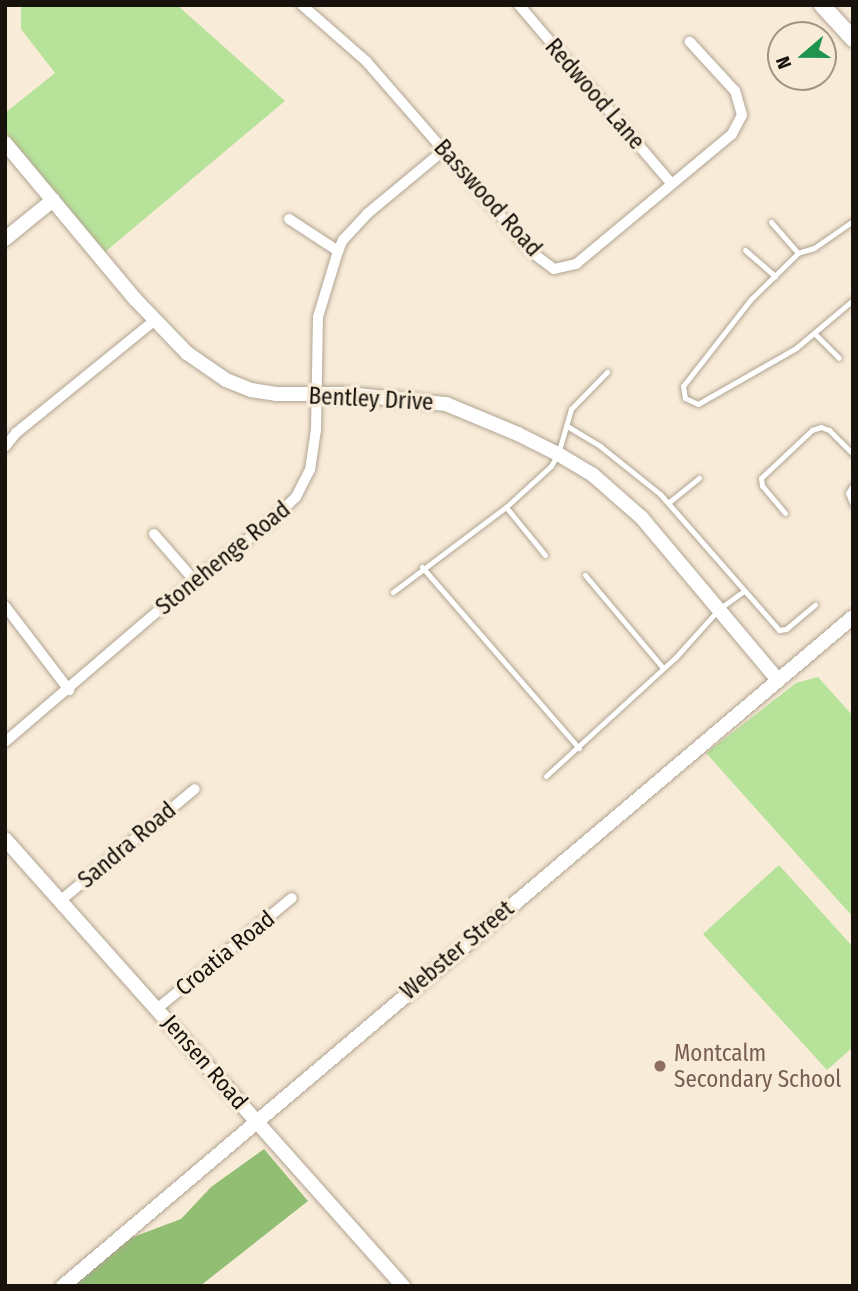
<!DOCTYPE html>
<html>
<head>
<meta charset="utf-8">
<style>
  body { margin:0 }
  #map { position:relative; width:858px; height:1291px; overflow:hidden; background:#f8ebd8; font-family:"Fira Sans Condensed",sans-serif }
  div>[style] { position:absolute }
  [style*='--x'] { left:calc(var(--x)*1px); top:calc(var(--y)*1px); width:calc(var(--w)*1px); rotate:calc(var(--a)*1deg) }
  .green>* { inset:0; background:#b6e29a }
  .forest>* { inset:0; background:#92be74 }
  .roads { filter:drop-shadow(0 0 2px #b1a492) drop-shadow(0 0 2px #b1a492) }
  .service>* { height:5px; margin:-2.5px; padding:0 2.5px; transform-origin:2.5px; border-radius:2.5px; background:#fff }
  .minor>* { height:10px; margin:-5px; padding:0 5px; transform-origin:5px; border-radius:5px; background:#fff }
  .tertiary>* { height:14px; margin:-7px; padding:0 7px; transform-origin:7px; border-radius:7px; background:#fff }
  .secondary>* { height:16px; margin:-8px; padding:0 8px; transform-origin:8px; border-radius:8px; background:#fff }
  .dots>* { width:19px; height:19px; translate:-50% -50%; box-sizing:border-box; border:4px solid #f8ebd8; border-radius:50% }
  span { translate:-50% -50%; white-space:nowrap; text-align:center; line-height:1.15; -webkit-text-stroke:7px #f8ebd8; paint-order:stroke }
  .street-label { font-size:23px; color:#17130c }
  .education-label { font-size:23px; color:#785e54 }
  .left { translate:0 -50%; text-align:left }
  .frame { position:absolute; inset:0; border:7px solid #17130c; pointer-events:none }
  .north { position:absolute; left:767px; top:21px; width:70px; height:70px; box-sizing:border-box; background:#f8ebd8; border:2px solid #9e9586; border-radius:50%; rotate:250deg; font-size:19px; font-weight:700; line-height:28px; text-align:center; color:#17130c }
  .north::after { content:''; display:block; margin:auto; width:24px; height:32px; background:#1f944f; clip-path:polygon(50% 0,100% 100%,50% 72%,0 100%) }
</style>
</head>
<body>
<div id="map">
  <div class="green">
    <div style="clip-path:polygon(21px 5px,177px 5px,285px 101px,105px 252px,5px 131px,5px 113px,55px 73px,21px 29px)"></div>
    <div style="clip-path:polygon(818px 677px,853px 716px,853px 917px,706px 753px,796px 683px)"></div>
    <div style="clip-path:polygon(779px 865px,853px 947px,853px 1047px,827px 1070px,703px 934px)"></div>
  </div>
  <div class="forest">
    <div style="clip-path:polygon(264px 1149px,308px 1201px,200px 1286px,62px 1286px,104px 1248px,181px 1219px,211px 1187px)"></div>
  </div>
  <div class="roads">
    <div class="service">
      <div style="--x:853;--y:221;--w:47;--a:145.3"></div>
      <div style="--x:814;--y:248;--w:17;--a:163"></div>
      <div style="--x:798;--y:253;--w:66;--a:135.6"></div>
      <div style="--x:751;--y:299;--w:110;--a:128"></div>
      <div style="--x:683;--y:386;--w:12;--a:81"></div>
      <div style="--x:685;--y:398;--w:14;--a:25"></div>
      <div style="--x:698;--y:404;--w:113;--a:-29.7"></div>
      <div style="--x:796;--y:348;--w:75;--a:-40.1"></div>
      <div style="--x:771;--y:222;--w:41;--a:48.9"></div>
      <div style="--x:745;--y:250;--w:40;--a:41"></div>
      <div style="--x:814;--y:333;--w:35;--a:45"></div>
      <div style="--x:567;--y:426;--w:39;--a:31"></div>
      <div style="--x:600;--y:446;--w:77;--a:38.7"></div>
      <div style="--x:660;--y:494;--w:181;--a:48.8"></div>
      <div style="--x:779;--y:630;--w:7;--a:-8"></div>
      <div style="--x:786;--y:629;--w:38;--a:-40"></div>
      <div style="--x:853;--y:485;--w:9;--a:122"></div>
      <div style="--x:848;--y:493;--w:13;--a:67"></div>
      <div style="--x:668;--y:503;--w:40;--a:-39"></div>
      <div style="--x:506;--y:507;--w:62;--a:50.9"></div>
      <div style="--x:785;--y:513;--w:35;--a:-130"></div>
      <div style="--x:762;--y:486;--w:8;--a:-97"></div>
      <div style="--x:761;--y:478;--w:70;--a:-43.3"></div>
      <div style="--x:812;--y:430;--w:9;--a:-18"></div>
      <div style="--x:821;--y:427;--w:9;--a:21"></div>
      <div style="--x:829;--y:430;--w:34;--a:45"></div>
      <div style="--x:422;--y:567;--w:240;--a:49.1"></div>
      <div style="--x:585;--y:575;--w:121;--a:50"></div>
      <div style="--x:393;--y:592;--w:141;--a:-37"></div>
      <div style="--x:506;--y:507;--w:61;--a:-42.3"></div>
      <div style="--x:551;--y:466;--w:14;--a:-60"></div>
      <div style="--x:558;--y:454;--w:47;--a:-73.9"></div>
      <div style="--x:571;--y:409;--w:52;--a:-45.8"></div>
      <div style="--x:546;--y:776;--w:175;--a:-42.5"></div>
      <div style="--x:675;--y:658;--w:66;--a:-48.1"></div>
      <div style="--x:719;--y:609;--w:31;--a:-36"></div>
    </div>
    <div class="minor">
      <div style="--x:302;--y:5;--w:85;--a:41.2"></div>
      <div style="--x:366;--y:61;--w:256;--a:49"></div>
      <div style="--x:534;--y:254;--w:25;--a:37"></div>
      <div style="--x:554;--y:269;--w:23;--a:-13"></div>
      <div style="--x:576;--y:264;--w:203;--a:-39.8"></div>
      <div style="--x:732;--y:134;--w:21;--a:-62"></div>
      <div style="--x:742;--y:115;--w:25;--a:-106"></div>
      <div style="--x:735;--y:91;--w:67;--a:-132.6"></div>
      <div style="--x:519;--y:5;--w:234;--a:49.5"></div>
      <div style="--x:289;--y:219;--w:59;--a:33.1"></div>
      <div style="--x:5;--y:447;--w:18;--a:-52"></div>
      <div style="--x:16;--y:433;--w:179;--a:-39.1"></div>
      <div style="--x:154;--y:534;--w:61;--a:49"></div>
      <div style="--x:5;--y:606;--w:106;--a:52.7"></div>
      <div style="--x:5;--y:742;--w:249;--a:-40.6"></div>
      <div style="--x:194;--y:580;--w:93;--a:-37.1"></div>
      <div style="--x:268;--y:524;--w:39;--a:-44"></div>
      <div style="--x:296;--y:497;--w:30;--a:-63"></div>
      <div style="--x:310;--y:470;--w:40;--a:-81.5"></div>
      <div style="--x:316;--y:430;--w:113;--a:-89"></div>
      <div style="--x:318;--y:317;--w:69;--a:-73.1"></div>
      <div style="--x:338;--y:251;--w:12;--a:-66"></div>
      <div style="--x:343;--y:240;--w:35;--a:-47"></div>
      <div style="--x:367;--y:214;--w:100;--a:-39.7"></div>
      <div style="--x:60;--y:901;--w:175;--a:-39.7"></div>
      <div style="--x:158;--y:1008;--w:173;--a:-39.4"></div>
    </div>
    <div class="tertiary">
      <div style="--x:5;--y:143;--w:204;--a:50.2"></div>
      <div style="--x:136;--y:300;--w:74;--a:46.1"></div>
      <div style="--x:187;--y:353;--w:47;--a:34.7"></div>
      <div style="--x:226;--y:380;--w:27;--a:22"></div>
      <div style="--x:251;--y:390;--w:25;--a:9"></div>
      <div style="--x:276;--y:394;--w:71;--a:0"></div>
      <div style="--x:347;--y:394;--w:100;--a:5.8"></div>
      <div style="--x:446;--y:404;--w:78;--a:22.6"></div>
      <div style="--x:518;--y:434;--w:45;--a:26.6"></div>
      <div style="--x:558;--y:454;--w:41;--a:31"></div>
      <div style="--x:593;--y:475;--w:65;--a:41.3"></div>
      <div style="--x:642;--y:518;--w:212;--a:50"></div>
      <div style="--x:5;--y:239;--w:62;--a:-39.1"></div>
      <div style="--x:5;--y:839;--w:599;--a:48.32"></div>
      <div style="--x:63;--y:1286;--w:1035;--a:-40.26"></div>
    </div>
    <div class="secondary">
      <div style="--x:822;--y:5;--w:46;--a:47.6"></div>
    </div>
  </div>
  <div class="dots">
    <div style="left:660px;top:1066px;background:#8d6e63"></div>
  </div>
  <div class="street-label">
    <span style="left:595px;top:94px;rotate:49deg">Redwood Lane</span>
    <span style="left:488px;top:198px;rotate:48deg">Basswood Road</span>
    <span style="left:371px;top:399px;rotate:3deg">Bentley Drive</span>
    <span style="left:223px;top:558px;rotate:-39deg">Stonehenge Road</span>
    <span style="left:127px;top:845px;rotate:-40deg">Sandra Road</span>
    <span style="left:457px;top:950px;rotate:-40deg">Webster Street</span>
    <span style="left:225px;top:953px;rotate:-39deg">Croatia Road</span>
    <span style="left:205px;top:1062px;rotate:49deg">Jensen Road</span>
  </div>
  <div class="education-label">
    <span class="left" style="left:674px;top:1066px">Montcalm<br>Secondary School</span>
  </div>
  <div class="frame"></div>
  <div class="north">N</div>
</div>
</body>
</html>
